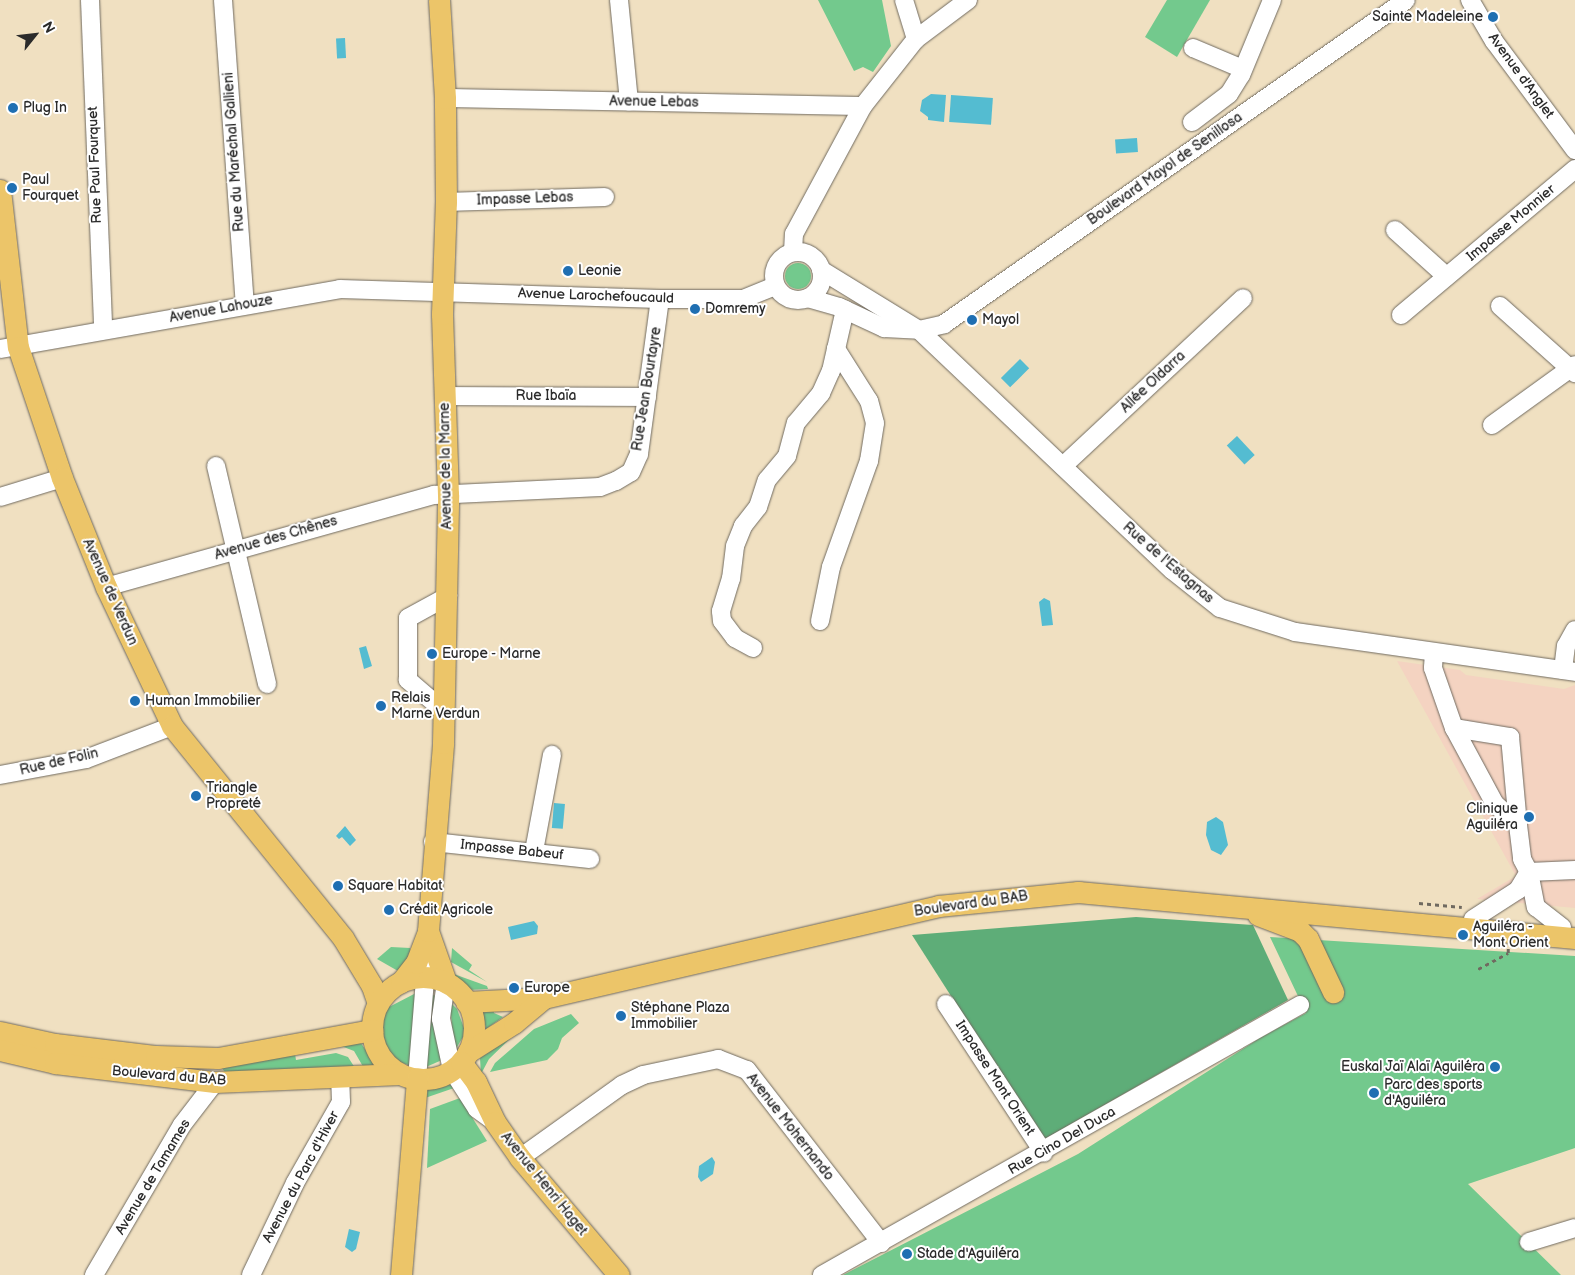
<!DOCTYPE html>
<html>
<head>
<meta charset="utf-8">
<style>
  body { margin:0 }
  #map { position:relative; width:1575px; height:1275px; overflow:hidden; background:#f0e0c1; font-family:"Balsamiq Sans",sans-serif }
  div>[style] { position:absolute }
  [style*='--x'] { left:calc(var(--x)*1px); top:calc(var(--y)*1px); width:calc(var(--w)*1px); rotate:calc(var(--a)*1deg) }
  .built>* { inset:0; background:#f4d3c1 }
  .green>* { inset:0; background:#73c98d }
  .round { border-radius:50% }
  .forest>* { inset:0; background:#5ead78 }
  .water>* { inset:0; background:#54bcd1; transform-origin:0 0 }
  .path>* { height:2.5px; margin-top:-1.25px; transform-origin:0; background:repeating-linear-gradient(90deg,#706a60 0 4px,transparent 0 8px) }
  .roads { filter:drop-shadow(0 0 1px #706a60) drop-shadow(0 0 1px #706a60) }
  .minor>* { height:18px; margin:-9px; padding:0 9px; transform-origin:9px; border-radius:9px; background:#fff }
  .minor>.ring { margin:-9px; padding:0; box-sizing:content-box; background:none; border:18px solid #fff; border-radius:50% }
  .major>* { height:21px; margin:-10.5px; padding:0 10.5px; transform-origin:10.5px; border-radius:10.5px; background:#ecc569 }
  .major>.ring { margin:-10.5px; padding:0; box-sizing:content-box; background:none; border:21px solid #ecc569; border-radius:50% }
  .dots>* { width:14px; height:14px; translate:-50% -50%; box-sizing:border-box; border:2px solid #fff; border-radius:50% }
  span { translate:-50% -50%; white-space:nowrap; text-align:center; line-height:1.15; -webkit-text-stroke:4px #fff; paint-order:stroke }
  .poi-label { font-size:14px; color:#2b2b2b }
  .right { translate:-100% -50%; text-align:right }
  .left { translate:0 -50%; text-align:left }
  .street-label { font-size:14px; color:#2b2b2b }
  .north { position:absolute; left:10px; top:10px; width:50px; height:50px; -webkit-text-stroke:4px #fff; paint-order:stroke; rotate:61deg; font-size:14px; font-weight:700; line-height:20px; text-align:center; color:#2b2b2b }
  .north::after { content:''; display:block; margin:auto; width:18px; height:22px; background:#2b2b2b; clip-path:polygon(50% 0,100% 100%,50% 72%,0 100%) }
</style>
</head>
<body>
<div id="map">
  <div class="built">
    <div style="clip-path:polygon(1397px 661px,1460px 670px,1466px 675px,1564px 689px,1575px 685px,1575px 908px,1477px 899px,1516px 876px)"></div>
  </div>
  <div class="green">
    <div style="clip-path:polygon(818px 0,882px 0,891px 46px,873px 72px,863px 67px,854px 71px)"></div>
    <div style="clip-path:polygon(1167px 0,1210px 0,1177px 57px,1145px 37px)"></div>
    <div class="round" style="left:785px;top:263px;width:26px;height:26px"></div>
    <div style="clip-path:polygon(1270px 937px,1575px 956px,1575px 1148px,1468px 1184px,1561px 1275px,843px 1275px,1078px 1154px,1260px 1038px,1306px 1013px)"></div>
    <div style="clip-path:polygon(391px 947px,410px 948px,411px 958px,398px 971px,377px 959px)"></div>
    <div style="clip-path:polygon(452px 948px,472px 965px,469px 970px,487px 982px,451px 962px)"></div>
    <div style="clip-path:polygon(451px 973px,487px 986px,488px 989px,468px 990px,459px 986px)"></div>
    <div style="clip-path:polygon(416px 993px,411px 1066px,394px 1060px,385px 1053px,377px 1033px,379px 1023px,389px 1007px)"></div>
    <div style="clip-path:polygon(429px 993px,437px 997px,442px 1060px,426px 1067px)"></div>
    <div style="clip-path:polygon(450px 1002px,457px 1009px,464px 1028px,463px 1037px,454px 1052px)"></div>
    <div style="clip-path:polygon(493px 1008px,494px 1013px,503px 1017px,486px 1029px,482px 1010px)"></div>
    <div style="clip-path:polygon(571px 1014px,579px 1023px,562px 1038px,558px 1049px,547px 1060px,490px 1072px,495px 1063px,534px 1029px)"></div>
    <div style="clip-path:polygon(515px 1034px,489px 1059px,481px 1074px,480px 1058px)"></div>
    <div style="clip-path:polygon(358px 1041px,361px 1043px,376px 1066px,365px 1070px,354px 1051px,336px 1044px)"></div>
    <div style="clip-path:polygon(336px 1053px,348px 1057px,355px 1068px,226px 1074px,220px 1065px,295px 1054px,296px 1060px)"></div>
    <div style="clip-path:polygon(451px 1079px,457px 1087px,425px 1098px,426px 1087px)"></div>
    <div style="clip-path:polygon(460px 1098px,487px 1141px,427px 1168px,430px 1109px)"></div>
  </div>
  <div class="forest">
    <div style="clip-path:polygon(1136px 917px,1253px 925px,1288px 1000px,1043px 1140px,912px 935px)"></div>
  </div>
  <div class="water">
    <div style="left:345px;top:38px;width:20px;height:9px;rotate:87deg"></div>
    <div style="clip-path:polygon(931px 94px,946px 95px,944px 122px,928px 120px,928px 117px,920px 111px,922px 100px)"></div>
    <div style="left:951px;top:95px;width:42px;height:27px;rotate:4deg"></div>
    <div style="left:1137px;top:138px;width:14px;height:22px;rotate:86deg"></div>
    <div style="left:1020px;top:359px;width:13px;height:27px;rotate:45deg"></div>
    <div style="left:1237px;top:436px;width:26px;height:14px;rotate:47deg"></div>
    <div style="clip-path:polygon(1044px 598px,1050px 601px,1053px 625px,1042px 626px,1039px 602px)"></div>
    <div style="clip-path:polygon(366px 646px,372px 666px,364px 669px,359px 648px)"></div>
    <div style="left:554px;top:803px;width:11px;height:25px;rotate:5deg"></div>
    <div style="clip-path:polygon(1216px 817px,1223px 822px,1228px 845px,1221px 855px,1211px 850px,1206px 835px,1207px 822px)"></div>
    <div style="clip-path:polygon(345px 826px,356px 840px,350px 846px,342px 837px,339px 839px,336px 836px)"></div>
    <div style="clip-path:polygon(534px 921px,538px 926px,537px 934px,511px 940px,508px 927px)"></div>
    <div style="clip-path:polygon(712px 1157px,715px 1162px,713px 1174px,701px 1182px,698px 1177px,699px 1166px)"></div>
    <div style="clip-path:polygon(349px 1229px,360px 1232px,356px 1249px,352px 1252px,345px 1247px)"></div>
  </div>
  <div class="path">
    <div style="--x:1419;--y:903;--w:43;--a:5.3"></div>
    <div style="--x:1478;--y:969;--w:34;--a:-28"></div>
    <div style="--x:1508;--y:953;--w:5;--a:-90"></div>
  </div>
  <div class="roads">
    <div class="minor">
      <div style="--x:90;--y:0;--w:330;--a:87.7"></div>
      <div style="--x:223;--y:0;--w:306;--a:85.9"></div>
      <div style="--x:619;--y:0;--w:102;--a:84.4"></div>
      <div style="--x:904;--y:0;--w:41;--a:72.9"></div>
      <div style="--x:1470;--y:0;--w:48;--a:59.7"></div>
      <div style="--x:1494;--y:41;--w:136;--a:53.4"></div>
      <div style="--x:1193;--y:48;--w:54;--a:22.8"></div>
      <div style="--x:445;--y:98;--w:418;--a:1.1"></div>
      <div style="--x:1192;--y:122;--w:46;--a:-37.1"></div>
      <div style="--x:1229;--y:94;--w:22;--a:-58"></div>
      <div style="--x:1241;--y:75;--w:81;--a:-67.5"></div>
      <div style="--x:446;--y:202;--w:159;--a:-1.8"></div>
      <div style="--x:1395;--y:230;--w:69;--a:42"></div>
      <div class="ring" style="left:774px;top:252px;width:30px;height:30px"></div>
      <div style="--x:793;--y:252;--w:18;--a:-87"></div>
      <div style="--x:794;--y:234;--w:145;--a:-61.7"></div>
      <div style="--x:863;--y:106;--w:85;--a:-51.7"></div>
      <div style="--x:916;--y:39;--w:65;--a:-36.9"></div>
      <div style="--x:821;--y:270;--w:115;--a:31.5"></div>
      <div style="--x:919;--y:330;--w:349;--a:43.5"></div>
      <div style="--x:1172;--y:570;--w:61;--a:38.4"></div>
      <div style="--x:1220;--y:608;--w:79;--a:17.7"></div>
      <div style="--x:1295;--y:632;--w:283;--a:8.1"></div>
      <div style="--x:808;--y:298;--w:32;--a:16"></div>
      <div style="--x:839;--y:307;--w:50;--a:25"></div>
      <div style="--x:884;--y:328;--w:35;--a:3"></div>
      <div style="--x:919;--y:330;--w:26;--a:-13"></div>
      <div style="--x:944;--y:324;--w:564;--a:-35.04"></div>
      <div style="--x:1500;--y:306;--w:101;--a:41.8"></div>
      <div style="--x:1401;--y:315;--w:227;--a:-40"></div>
      <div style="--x:0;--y:349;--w:345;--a:-10"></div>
      <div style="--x:340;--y:289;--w:320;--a:1.8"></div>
      <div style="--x:660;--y:299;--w:83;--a:0"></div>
      <div style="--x:743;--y:299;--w:35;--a:-22"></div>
      <div style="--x:444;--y:396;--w:203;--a:0.3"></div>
      <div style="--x:1492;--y:425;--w:102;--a:-35.9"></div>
      <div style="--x:216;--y:466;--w:224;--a:76.8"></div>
      <div style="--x:1063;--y:466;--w:246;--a:-43"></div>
      <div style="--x:0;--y:497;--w:65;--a:-17"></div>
      <div style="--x:106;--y:587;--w:341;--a:-15.7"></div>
      <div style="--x:434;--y:495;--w:166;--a:-2.8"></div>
      <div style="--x:600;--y:487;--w:17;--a:-21"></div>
      <div style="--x:616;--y:481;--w:17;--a:-31"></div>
      <div style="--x:631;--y:472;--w:20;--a:-66"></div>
      <div style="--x:639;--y:454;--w:156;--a:-82.3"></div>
      <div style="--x:820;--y:621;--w:55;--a:-78.5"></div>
      <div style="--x:831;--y:567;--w:113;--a:-70.3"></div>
      <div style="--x:869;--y:461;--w:38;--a:-81"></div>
      <div style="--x:875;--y:423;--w:23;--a:-105"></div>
      <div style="--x:869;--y:401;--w:62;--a:-122.4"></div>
      <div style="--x:753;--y:648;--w:21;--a:-151"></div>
      <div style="--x:735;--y:638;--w:21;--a:-127"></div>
      <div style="--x:722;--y:621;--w:10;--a:-96"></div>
      <div style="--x:721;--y:611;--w:34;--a:-73"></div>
      <div style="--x:731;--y:579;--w:33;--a:-83"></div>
      <div style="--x:735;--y:546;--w:22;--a:-68"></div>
      <div style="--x:743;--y:526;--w:24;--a:-52"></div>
      <div style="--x:758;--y:507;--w:28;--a:-72"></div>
      <div style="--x:767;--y:480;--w:31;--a:-50"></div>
      <div style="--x:787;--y:456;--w:34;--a:-75"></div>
      <div style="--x:796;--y:423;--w:39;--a:-50"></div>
      <div style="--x:821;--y:393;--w:24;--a:-66"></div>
      <div style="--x:831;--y:371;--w:63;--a:-77.1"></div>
      <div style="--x:1434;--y:653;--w:15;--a:94"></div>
      <div style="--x:1433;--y:668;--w:64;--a:70.7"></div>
      <div style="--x:1454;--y:728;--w:86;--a:61.7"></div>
      <div style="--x:1495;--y:804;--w:31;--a:42"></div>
      <div style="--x:1518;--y:825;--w:34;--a:83"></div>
      <div style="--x:1522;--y:859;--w:15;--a:62"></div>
      <div style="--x:1529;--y:872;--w:36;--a:79"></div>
      <div style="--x:1536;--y:907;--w:33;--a:38"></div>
      <div style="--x:1563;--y:670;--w:24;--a:-83"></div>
      <div style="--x:1566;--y:646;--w:18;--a:-61"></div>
      <div style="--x:444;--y:711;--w:48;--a:-139.3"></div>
      <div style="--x:408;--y:680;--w:62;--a:-90"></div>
      <div style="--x:408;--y:618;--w:46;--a:-28.8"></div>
      <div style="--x:1454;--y:728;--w:57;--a:9.1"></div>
      <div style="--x:1510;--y:737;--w:88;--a:84.8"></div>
      <div style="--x:0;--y:775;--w:87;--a:-10.5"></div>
      <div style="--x:86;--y:759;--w:92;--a:-21"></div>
      <div style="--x:433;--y:842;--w:158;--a:6.2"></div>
      <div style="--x:534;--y:851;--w:98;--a:-79.4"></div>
      <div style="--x:1529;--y:872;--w:46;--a:-2.5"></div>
      <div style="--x:1473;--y:919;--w:54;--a:-32.8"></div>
      <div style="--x:1518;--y:890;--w:21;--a:-59"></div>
      <div style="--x:446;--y:982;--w:37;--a:98"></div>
      <div style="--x:441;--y:1019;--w:52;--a:77.8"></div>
      <div style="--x:452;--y:1070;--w:46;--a:57.3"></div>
      <div style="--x:477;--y:1109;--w:22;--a:36"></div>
      <div style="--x:946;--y:1004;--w:178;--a:56.7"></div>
      <div style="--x:417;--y:1079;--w:138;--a:-85.4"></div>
      <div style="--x:520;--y:1158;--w:125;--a:-35.6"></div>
      <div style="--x:622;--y:1085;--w:23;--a:-25"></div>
      <div style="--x:643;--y:1075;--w:77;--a:-12"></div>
      <div style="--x:718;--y:1059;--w:31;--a:21"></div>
      <div style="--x:747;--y:1070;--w:219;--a:52.2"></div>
      <div style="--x:1529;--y:1242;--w:48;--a:-16.9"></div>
      <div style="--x:94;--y:1275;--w:174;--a:-59.6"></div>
      <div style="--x:182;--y:1125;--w:54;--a:-52.5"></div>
      <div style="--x:251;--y:1275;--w:102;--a:-64.4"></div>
      <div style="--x:295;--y:1183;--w:93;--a:-60.4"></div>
      <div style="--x:341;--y:1102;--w:25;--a:-92"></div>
      <div style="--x:822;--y:1275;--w:549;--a:-29.46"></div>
    </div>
    <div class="major">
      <div style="--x:0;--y:190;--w:158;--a:83.5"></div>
      <div style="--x:18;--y:347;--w:138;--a:71.4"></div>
      <div style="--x:62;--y:478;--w:118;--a:68"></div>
      <div style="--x:106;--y:587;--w:154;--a:64.6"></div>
      <div style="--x:172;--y:726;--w:272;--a:51.1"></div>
      <div style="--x:343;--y:938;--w:56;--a:58.9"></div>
      <div style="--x:372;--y:986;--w:18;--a:71"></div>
      <div style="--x:1258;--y:915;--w:45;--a:20.9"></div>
      <div style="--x:1300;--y:931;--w:11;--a:45"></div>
      <div style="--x:1308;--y:939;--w:59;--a:64.7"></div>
      <div style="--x:428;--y:931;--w:54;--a:70.6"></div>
      <div class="ring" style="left:372px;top:977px;width:81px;height:81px"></div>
      <div style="--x:401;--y:982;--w:24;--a:-52"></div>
      <div style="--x:416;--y:963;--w:34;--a:-69"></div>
      <div style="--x:428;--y:931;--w:189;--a:-85.4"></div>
      <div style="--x:443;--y:743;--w:248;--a:-88.8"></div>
      <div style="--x:448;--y:495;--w:181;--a:-91.9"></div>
      <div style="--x:442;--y:314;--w:112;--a:-88"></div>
      <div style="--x:446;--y:202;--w:104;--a:-90.6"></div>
      <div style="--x:445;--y:98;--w:98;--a:-93.5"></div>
      <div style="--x:466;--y:1002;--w:78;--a:-2.9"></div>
      <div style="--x:544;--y:998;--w:405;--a:-13.1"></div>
      <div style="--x:938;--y:906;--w:141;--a:-5.7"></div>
      <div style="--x:1078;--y:892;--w:499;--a:5.3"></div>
      <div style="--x:0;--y:1032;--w:56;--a:12.3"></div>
      <div style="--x:55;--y:1044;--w:102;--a:6.8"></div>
      <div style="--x:156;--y:1056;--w:62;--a:1.8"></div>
      <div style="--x:218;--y:1058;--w:157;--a:-10.3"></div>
      <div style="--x:0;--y:1050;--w:57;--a:13.3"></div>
      <div style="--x:55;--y:1063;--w:161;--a:6.8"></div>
      <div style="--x:215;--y:1082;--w:185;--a:-2.5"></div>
      <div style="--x:468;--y:1052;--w:54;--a:-32.2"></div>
      <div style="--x:514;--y:1023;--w:39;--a:-40"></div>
      <div style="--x:461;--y:1062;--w:25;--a:53"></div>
      <div style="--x:476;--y:1082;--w:44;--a:64.6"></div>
      <div style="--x:495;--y:1122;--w:44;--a:55.2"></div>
      <div style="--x:520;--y:1158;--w:153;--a:49.8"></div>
      <div style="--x:401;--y:1275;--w:197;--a:-85.3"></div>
    </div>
  </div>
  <div class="dots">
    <div style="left:1493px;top:17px;background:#1f6fb2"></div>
    <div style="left:13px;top:108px;background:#1f6fb2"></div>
    <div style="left:12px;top:188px;background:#1f6fb2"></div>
    <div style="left:568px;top:271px;background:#1f6fb2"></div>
    <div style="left:695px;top:309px;background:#1f6fb2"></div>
    <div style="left:972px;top:320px;background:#1f6fb2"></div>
    <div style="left:432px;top:654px;background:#1f6fb2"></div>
    <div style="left:135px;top:701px;background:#1f6fb2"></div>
    <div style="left:381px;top:706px;background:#1f6fb2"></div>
    <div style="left:196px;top:796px;background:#1f6fb2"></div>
    <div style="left:1529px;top:817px;background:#1f6fb2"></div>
    <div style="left:338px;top:886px;background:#1f6fb2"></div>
    <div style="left:389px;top:910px;background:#1f6fb2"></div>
    <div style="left:1463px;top:935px;background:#1f6fb2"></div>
    <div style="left:514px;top:988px;background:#1f6fb2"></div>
    <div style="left:621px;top:1016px;background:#1f6fb2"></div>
    <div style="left:1495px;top:1067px;background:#1f6fb2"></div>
    <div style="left:1374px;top:1093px;background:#1f6fb2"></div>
    <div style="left:907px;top:1254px;background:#1f6fb2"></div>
  </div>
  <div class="poi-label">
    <span class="right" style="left:1483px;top:17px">Sainte Madeleine</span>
    <span class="left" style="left:23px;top:108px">Plug In</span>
    <span class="left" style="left:22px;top:188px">Paul<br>Fourquet</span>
    <span class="left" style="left:578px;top:271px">Leonie</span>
    <span class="left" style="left:705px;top:309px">Domremy</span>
    <span class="left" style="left:982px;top:320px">Mayol</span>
    <span class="left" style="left:442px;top:654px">Europe - Marne</span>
    <span class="left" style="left:391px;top:706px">Relais<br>Marne Verdun</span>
    <span class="left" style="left:145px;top:701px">Human Immobilier</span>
    <span class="left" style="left:206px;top:796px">Triangle<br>Propreté</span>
    <span class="right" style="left:1518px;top:817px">Clinique<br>Aguiléra</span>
    <span class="left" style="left:348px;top:886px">Square Habitat</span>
    <span class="left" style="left:399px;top:910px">Crédit Agricole</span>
    <span class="left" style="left:1473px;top:935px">Aguiléra -<br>Mont Orient</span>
    <span class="left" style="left:524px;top:988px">Europe</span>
    <span class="left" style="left:631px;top:1016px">Stéphane Plaza<br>Immobilier</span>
    <span class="right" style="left:1485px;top:1067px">Euskal Jaï Alaï Aguiléra</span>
    <span class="left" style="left:1384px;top:1093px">Parc des sports<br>d'Aguiléra</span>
    <span class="left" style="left:917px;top:1254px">Stade d'Aguiléra</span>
  </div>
  <div class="street-label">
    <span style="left:1521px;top:76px;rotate:54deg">Avenue d'Anglet</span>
    <span style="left:654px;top:102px;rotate:1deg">Avenue Lebas</span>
    <span style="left:234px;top:152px;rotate:-94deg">Rue du Maréchal Gallieni</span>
    <span style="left:95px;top:165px;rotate:-92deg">Rue Paul Fourquet</span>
    <span style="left:1165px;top:169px;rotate:-35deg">Boulevard Mayol de Senillosa</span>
    <span style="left:525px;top:199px;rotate:-2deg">Impasse Lebas</span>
    <span style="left:1511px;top:223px;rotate:-40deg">Impasse Monnier</span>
    <span style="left:596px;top:296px;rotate:2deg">Avenue Larochefoucauld</span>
    <span style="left:221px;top:309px;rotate:-10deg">Avenue Lahouze</span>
    <span style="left:1153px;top:382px;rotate:-43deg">Allée Oldarra</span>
    <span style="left:647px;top:389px;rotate:-81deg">Rue Jean Bourtayre</span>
    <span style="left:546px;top:396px">Rue Ibaïa</span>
    <span style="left:446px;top:466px;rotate:-91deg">Avenue de la Marne</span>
    <span style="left:276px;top:538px;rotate:-16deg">Avenue des Chênes</span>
    <span style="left:1168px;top:563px;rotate:41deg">Rue de l'Estagnas</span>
    <span style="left:110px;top:592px;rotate:66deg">Avenue de Verdun</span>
    <span style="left:59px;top:762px;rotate:-13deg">Rue de Folin</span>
    <span style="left:512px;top:850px;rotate:6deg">Impasse Babeuf</span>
    <span style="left:971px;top:904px;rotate:-8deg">Boulevard du BAB</span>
    <span style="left:169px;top:1076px;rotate:5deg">Boulevard du BAB</span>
    <span style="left:995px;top:1078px;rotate:57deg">Impasse Mont Orient</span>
    <span style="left:790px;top:1127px;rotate:52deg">Avenue Mohernando</span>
    <span style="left:1062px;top:1141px;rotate:-30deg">Rue Cino Del Duca</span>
    <span style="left:153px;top:1177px;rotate:-59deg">Avenue de Tamames</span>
    <span style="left:301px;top:1177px;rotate:-62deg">Avenue du Parc d'Hiver</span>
    <span style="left:544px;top:1184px;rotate:51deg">Avenue Henri Haget</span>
  </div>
  <div class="north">N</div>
</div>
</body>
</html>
